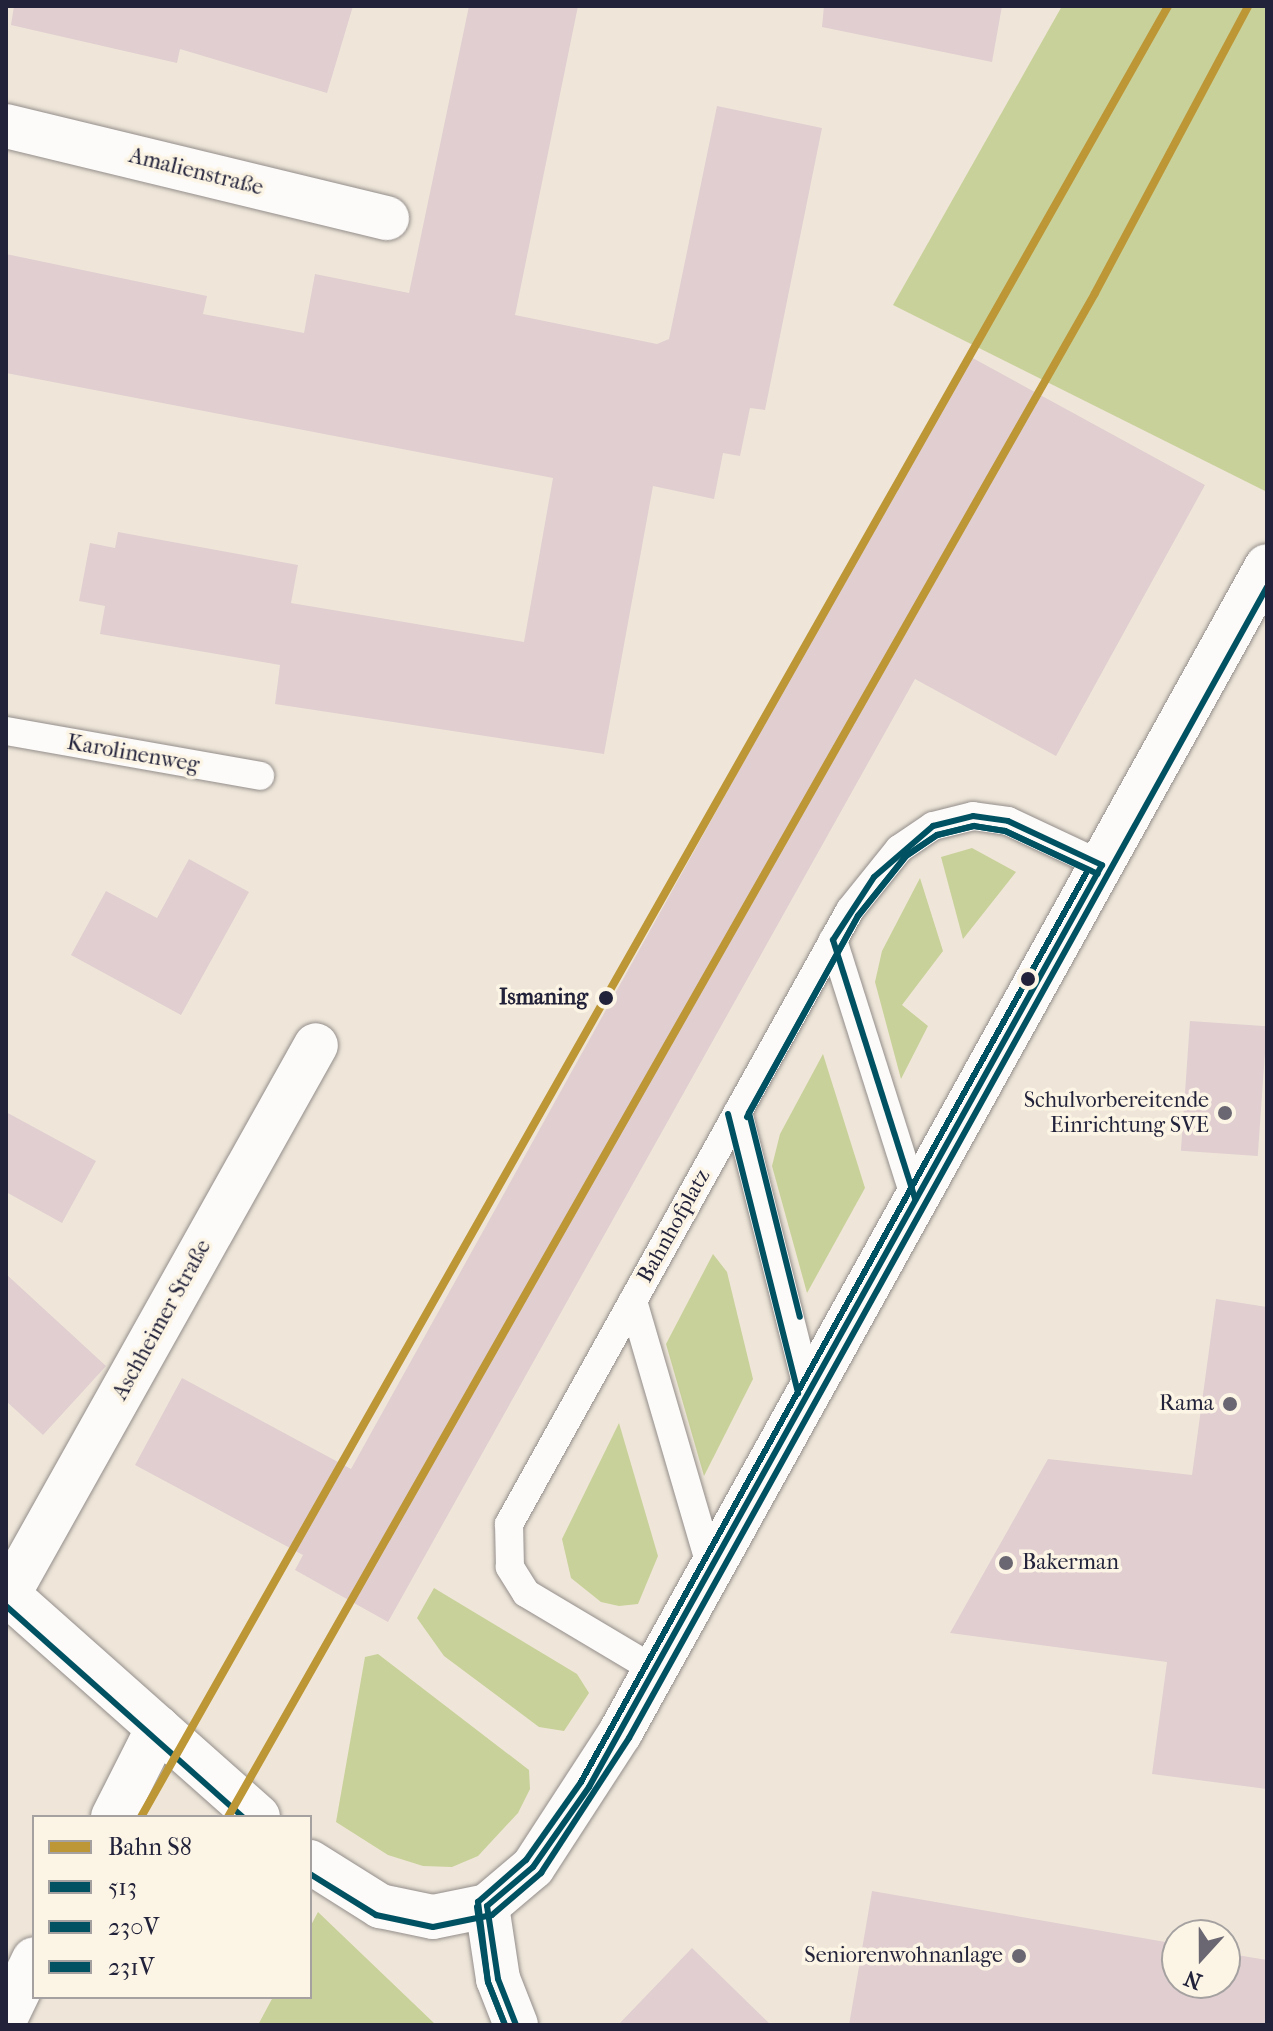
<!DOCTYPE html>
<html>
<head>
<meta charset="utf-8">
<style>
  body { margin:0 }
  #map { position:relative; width:1273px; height:2031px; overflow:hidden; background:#efe6d9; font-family:"IM FELL French Canon",serif }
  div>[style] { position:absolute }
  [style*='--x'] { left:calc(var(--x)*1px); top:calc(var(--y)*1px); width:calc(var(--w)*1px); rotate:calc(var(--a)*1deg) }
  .green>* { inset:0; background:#c8d199 }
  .building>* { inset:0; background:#e0ced0; transform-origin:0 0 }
  .roads { filter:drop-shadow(0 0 2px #938e8b) drop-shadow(0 0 2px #938e8b) }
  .lane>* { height:28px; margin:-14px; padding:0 14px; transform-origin:14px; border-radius:14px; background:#fdfbf9 }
  .street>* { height:44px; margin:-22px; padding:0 22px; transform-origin:22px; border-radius:22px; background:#fdfbf9 }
  .bus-1>* { height:6px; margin:-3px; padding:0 3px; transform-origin:3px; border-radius:3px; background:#005262 }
  .bus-2>* { height:6px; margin:-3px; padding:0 3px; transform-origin:3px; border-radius:3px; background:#005262 }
  .bus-3>* { height:6px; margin:-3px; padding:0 3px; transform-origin:3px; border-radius:3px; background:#005262 }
  .rail-1>* { height:8px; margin:-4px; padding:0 4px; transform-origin:4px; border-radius:4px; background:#bd9636 }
  .dots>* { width:22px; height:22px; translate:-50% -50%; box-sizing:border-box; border:4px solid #fcf5e5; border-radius:50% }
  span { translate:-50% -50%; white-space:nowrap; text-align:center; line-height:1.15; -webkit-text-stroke:7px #fcf5e5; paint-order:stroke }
  .street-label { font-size:22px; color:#22223b }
  .stop-label { font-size:22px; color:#22223b; font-weight:700 }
  .right { translate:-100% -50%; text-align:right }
  .poi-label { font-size:22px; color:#22223b }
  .left { translate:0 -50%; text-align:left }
  .frame { position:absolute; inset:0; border:8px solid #22223b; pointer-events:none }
  .legend { position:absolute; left:32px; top:1815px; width:280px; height:184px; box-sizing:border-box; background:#fcf5e5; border:2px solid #a5a1a1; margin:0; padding:10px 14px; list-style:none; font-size:24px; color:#22223b }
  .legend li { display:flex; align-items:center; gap:16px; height:40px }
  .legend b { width:40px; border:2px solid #a5a1a1 }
  .north { position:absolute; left:1161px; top:1919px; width:80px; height:80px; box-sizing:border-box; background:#fcf5e5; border:2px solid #a5a1a1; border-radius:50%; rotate:201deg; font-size:22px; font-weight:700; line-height:32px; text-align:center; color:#22223b }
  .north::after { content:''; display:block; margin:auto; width:28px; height:36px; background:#6a6772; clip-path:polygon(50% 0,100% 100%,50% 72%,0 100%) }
</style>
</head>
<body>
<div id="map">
  <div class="green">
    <div style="clip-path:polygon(1062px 6px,1267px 6px,1267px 492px,893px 305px)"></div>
    <div style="clip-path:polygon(972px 848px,1016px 872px,963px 939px,941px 857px)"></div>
    <div style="clip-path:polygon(920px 878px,943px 951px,902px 1005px,928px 1026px,901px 1079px,875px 982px,882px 951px)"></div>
    <div style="clip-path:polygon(823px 1054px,865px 1188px,807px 1293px,772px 1166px,780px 1134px)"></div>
    <div style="clip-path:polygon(713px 1254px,727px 1272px,753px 1379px,704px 1476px,666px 1344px)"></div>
    <div style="clip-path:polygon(619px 1423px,658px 1556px,638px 1604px,619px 1606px,601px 1602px,571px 1578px,562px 1539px)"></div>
    <div style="clip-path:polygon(434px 1588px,577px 1674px,589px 1693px,564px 1731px,539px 1727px,444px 1656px,417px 1618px)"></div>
    <div style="clip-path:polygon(378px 1654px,529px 1770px,530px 1789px,518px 1813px,478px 1856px,452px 1867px,423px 1866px,388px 1855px,336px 1822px,365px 1657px)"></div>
    <div style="clip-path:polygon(318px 1912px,436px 2025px,258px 2025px,273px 1997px,310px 1997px,310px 1927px)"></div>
  </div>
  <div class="building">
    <div style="clip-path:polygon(14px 6px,353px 6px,327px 93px,180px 49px,177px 63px,11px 25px)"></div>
    <div style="clip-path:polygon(469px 6px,578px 6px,515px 315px,657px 344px,669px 339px,717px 106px,822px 128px,765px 410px,750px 408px,740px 456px,723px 453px,714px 499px,653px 486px,604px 754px,275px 704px,280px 665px,100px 634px,105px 606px,79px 601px,90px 543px,115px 548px,118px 532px,298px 565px,291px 603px,524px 642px,553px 478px,6px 373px,6px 254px,207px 296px,203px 314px,304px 333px,315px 274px,409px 293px)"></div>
    <div style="clip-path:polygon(824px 6px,1002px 6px,992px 62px,822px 27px)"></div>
    <div style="clip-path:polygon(969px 356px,1205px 485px,1056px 756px,915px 679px,388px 1622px,295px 1570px,303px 1555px,135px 1465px,182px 1378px,351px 1469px)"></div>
    <div style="clip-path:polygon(189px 859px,249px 892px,181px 1015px,71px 955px,106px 891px,157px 918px)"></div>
    <div style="left:1190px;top:1021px;width:77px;height:130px;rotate:4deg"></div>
    <div style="clip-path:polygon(6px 1112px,96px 1161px,62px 1223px,6px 1192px)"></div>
    <div style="clip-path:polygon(6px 1274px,106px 1366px,43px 1435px,6px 1401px)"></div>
    <div style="clip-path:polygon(1216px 1299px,1267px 1307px,1267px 1789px,1152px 1774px,1167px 1662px,950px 1633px,1048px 1459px,1192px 1475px)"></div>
    <div style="clip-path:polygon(872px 1891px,1177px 1944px,1177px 1983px,1225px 1983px,1225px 1953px,1267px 1960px,1267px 2025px,849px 2025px)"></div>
    <div style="clip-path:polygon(692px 1948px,771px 2025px,618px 2025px)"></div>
  </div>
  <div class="roads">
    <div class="lane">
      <div style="--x:6;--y:731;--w:258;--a:10"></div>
      <div style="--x:833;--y:940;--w:272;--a:72.4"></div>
      <div style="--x:738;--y:1112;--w:288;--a:75.9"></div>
      <div style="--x:633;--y:1301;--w:278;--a:73.7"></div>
      <div style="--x:655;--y:1670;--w:150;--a:-149.2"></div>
      <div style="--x:526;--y:1593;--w:31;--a:-122"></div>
      <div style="--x:510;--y:1567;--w:43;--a:-91.3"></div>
      <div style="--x:509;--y:1524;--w:702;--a:-60.95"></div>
      <div style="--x:850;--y:910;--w:78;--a:-51.2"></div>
      <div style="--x:899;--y:849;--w:41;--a:-34.1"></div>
      <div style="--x:933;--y:826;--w:41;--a:-14"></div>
      <div style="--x:973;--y:816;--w:35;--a:8"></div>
      <div style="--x:1008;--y:821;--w:104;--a:25.1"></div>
    </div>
    <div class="street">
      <div style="--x:6;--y:126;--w:392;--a:13.6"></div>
      <div style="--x:6;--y:1593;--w:337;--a:41.6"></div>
      <div style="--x:8;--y:1595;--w:630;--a:-60.75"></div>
      <div style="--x:113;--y:1817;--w:100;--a:-63.2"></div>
      <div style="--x:310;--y:1862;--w:83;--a:32.2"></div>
      <div style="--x:380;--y:1906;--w:54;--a:11.7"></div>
      <div style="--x:433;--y:1917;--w:55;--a:-11.5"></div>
      <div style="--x:487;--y:1906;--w:60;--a:-40.3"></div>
      <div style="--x:533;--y:1867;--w:160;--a:-57"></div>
      <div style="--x:620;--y:1733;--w:1334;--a:-61"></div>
      <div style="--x:487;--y:1906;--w:74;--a:81.4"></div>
      <div style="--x:498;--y:1979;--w:49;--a:68.6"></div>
      <div style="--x:6;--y:2017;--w:64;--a:-64.2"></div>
    </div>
  </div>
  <div class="bus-1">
    <div style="--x:833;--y:940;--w:75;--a:-56.9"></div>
    <div style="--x:874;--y:877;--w:78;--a:-40.8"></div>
    <div style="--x:933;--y:826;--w:41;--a:-14"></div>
    <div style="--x:973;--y:816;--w:35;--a:8"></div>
    <div style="--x:1008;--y:821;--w:104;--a:25.1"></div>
    <div style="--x:833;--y:940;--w:272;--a:72.4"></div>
    <div style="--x:487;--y:1906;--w:60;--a:-40.3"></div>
    <div style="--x:533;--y:1867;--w:98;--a:-55"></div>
    <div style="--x:589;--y:1787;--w:1055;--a:-60.91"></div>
    <div style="--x:487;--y:1906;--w:74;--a:81.4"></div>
    <div style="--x:498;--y:1979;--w:49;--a:68.6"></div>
  </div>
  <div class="bus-2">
    <div style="--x:728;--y:1114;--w:288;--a:75.9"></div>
    <div style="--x:747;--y:1117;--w:230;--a:-61.1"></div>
    <div style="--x:858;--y:916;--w:77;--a:-51.3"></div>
    <div style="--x:906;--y:856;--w:37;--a:-34"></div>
    <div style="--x:937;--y:835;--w:38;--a:-14"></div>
    <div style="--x:974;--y:826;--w:31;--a:9"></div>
    <div style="--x:1005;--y:831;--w:102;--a:24.8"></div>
    <div style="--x:6;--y:1606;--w:317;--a:41.7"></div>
    <div style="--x:310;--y:1874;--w:78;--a:31.8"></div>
    <div style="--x:376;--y:1915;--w:58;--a:11.9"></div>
    <div style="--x:433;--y:1927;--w:60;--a:-11.5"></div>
    <div style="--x:492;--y:1915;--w:65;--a:-40.6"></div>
    <div style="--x:541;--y:1873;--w:161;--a:-56.9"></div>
    <div style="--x:629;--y:1738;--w:1316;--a:-61"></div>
    <div style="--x:477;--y:1907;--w:76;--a:81.7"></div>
    <div style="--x:488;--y:1982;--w:46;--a:68.4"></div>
  </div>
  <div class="bus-3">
    <div style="--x:505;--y:2025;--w:46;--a:-111.6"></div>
    <div style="--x:488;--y:1982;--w:81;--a:-97.1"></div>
    <div style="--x:478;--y:1902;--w:64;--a:-41.2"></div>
    <div style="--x:526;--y:1860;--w:95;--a:-54.8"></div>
    <div style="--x:581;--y:1782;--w:1043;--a:-60.93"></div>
    <div style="--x:1088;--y:870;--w:92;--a:-154.8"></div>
    <div style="--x:1005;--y:831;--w:31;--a:-171"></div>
    <div style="--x:974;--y:826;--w:38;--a:166"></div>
    <div style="--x:937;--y:835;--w:37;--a:146"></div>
    <div style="--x:906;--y:856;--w:77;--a:128.7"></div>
    <div style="--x:858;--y:916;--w:225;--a:119"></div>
    <div style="--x:749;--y:1113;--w:210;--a:76"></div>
  </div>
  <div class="rail-1">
    <div style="--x:141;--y:1817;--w:2082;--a:-60.44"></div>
    <div style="--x:228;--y:1817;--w:1753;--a:-60.36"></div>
    <div style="--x:1095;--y:293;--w:325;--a:-61.9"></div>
  </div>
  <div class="dots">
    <div style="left:1028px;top:979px;background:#22223b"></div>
    <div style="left:606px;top:998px;background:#22223b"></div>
    <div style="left:1225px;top:1113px;background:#6a6772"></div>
    <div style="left:1230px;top:1404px;background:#6a6772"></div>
    <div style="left:1006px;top:1563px;background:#6a6772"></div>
    <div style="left:1019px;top:1956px;background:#6a6772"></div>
  </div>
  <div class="street-label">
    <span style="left:196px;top:172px;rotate:14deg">Amalienstraße</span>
    <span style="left:133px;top:754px;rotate:10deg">Karolinenweg</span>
    <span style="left:674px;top:1226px;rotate:-61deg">Bahnhofplatz</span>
    <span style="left:162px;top:1320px;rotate:-61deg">Aschheimer Straße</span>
  </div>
  <div class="stop-label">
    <span class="right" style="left:588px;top:998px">Ismaning</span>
  </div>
  <div class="poi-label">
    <span class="right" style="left:1209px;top:1113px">Schulvorbereitende<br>Einrichtung SVE</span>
    <span class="right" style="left:1214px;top:1404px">Rama</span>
    <span class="left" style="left:1022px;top:1563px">Bakerman</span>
    <span class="right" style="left:1003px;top:1956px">Seniorenwohnanlage</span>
  </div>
  <div class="frame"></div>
  <ul class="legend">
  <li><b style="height:10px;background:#bd9636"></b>Bahn S8</li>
  <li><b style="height:10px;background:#005262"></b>513</li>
  <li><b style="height:10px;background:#005262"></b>230V</li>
  <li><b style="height:10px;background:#005262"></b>231V</li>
  </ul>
  <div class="north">N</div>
</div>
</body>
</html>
